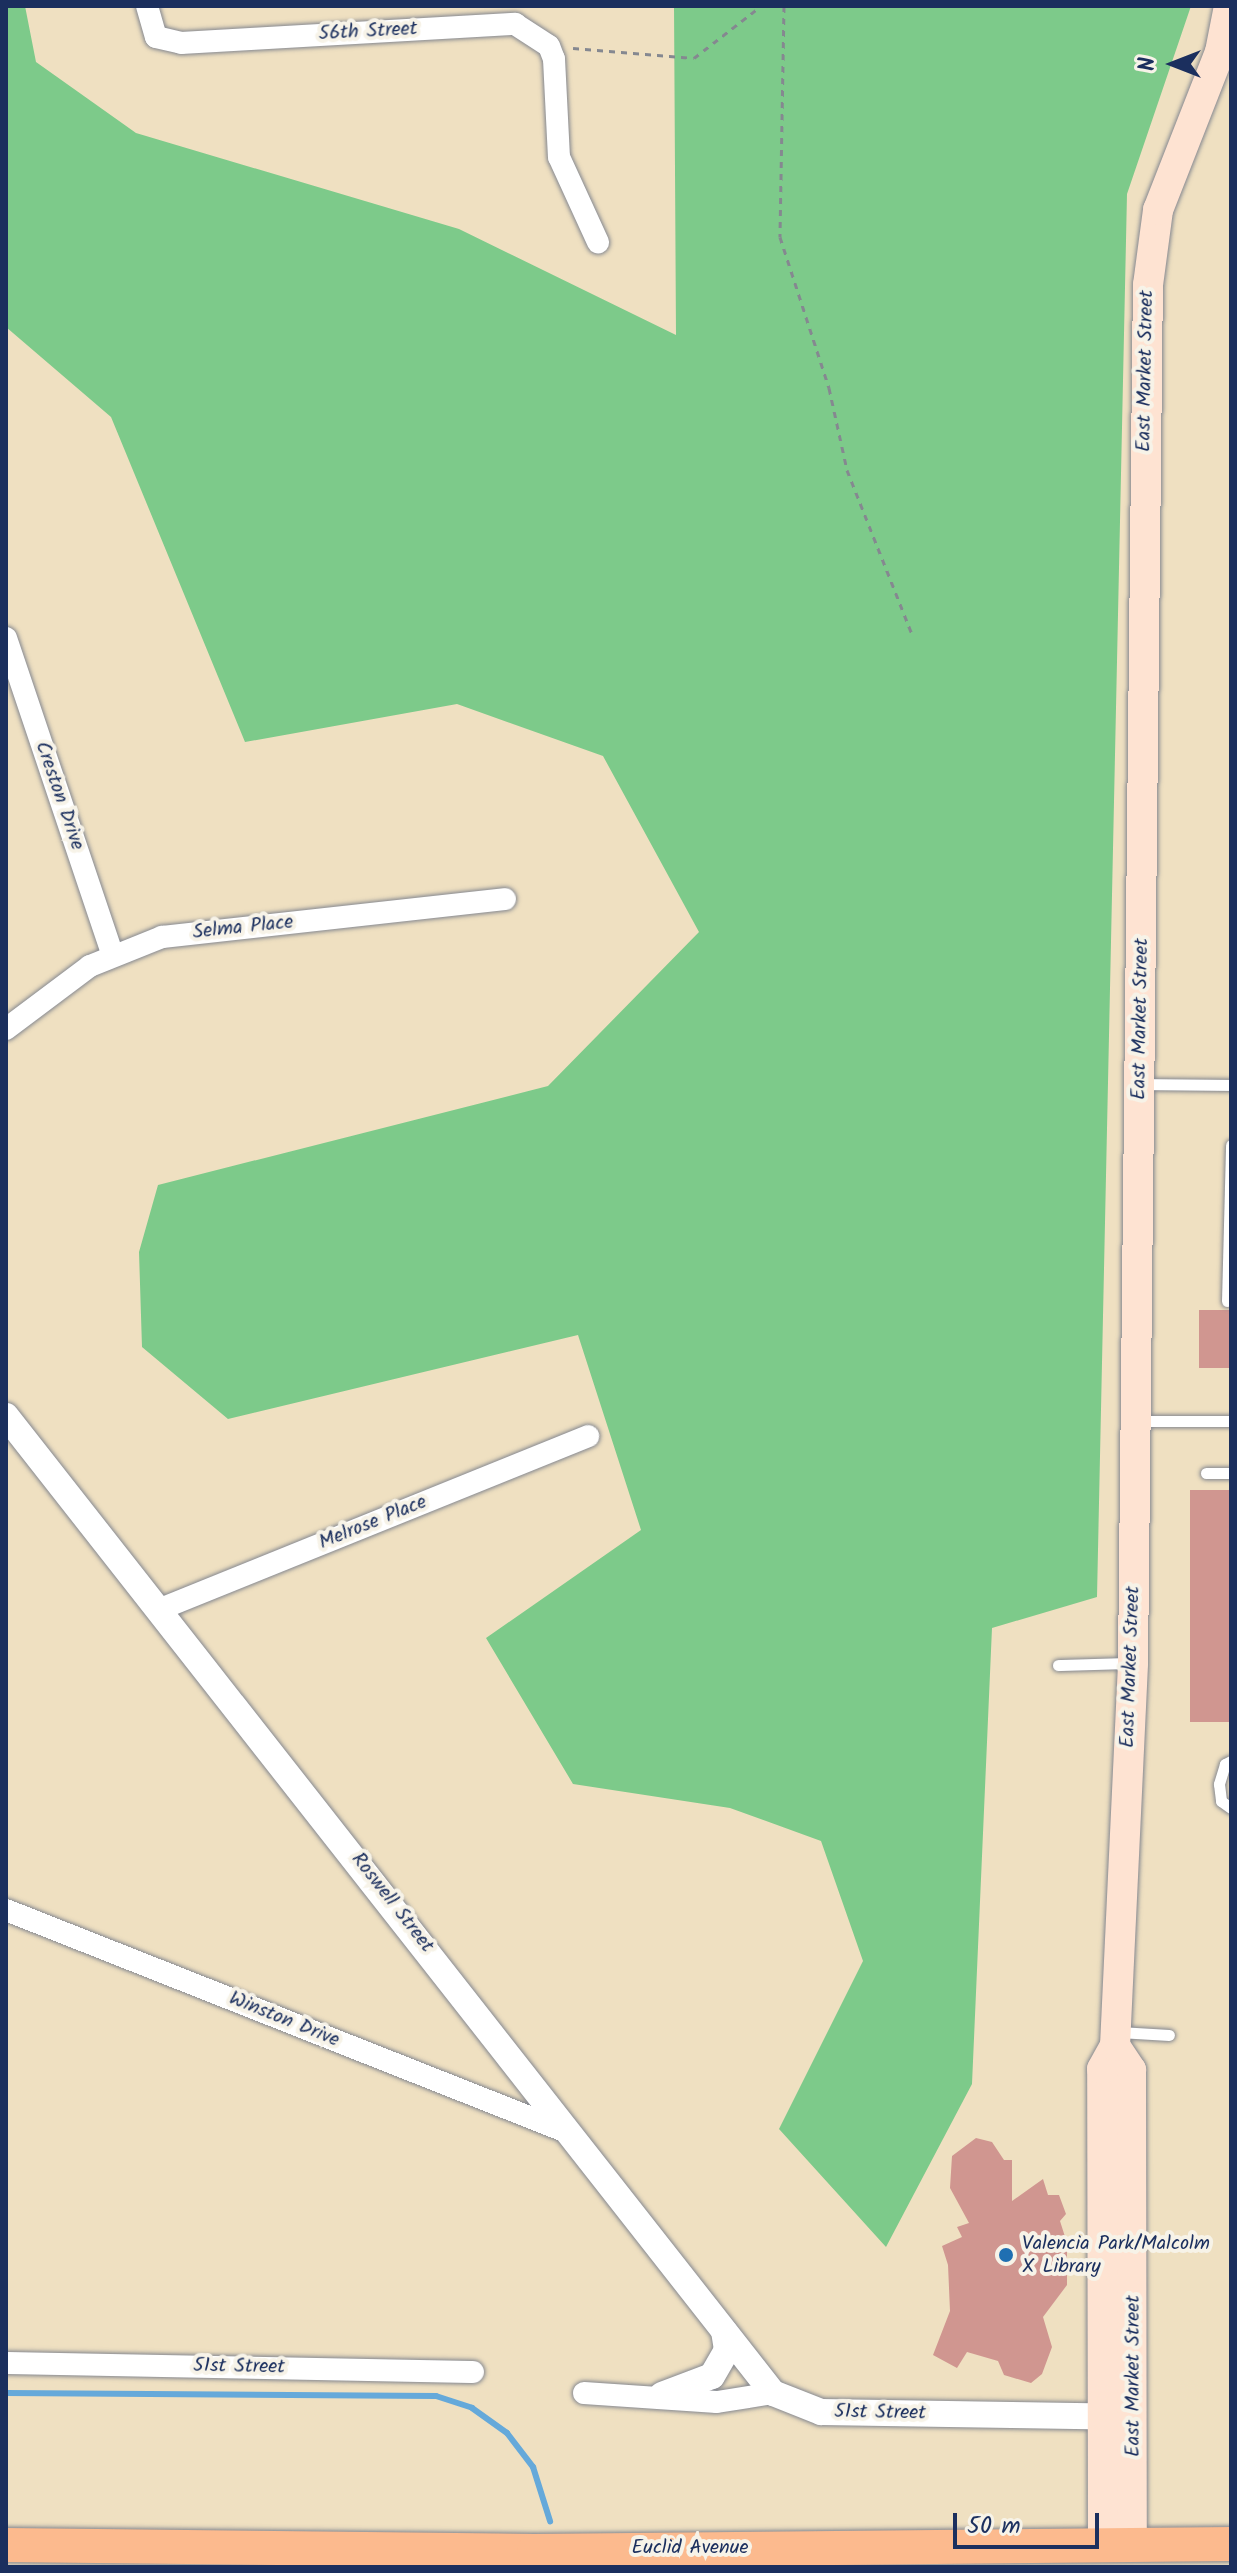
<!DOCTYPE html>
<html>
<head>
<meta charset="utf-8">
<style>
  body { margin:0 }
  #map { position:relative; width:1237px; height:2573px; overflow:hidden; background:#efe0c1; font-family:Kalam,sans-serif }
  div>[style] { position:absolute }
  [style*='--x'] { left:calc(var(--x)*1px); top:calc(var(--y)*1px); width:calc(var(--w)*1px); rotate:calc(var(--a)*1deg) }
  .green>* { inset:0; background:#7dca8a }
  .stream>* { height:6px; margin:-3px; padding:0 3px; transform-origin:3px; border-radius:3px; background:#65a9da }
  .building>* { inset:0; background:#d09690; transform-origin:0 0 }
  .path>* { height:3px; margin-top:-1.5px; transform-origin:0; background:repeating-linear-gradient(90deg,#858890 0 6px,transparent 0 12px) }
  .roads { filter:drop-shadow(0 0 2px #858890) drop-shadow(0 0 2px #858890) }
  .service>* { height:11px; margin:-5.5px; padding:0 5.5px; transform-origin:5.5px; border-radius:5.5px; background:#fff }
  .minor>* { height:22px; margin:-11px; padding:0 11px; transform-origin:11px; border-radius:11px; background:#fff }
  .tertiary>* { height:26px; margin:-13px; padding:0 13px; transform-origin:13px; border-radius:13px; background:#fff }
  .secondary>* { height:30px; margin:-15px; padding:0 15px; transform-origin:15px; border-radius:15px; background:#fee3d2 }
  .primary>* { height:34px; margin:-17px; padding:0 17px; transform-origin:17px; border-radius:17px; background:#fcba8e }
  .dots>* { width:22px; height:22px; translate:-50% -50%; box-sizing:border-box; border:4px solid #f7f3e8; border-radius:50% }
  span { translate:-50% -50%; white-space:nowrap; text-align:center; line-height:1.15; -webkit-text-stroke:8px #f7f3e8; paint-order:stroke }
  .street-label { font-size:20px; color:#1b2f5e }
  .poi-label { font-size:20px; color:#1b2f5e }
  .left { translate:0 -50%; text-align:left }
  .frame { position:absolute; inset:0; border:8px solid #1b2f5e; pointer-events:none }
  .north { position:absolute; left:1133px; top:24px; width:80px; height:80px; -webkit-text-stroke:6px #f7f3e8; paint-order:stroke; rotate:270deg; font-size:22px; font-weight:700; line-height:32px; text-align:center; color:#1b2f5e }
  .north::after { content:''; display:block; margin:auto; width:28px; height:36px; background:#1b2f5e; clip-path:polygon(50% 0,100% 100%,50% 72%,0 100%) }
  .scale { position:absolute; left:953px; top:2513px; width:146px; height:36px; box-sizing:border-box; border:4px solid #1b2f5e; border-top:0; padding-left:10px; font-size:24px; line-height:28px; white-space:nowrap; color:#1b2f5e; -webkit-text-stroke:6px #f7f3e8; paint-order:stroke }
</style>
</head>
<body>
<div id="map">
  <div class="green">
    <div style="clip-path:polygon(6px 6px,25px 6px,36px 62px,136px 133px,459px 229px,676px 335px,674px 6px,1191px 6px,1127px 194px,1097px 1597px,992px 1628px,972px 2084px,886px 2247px,779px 2129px,863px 1961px,821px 1841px,730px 1808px,573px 1784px,486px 1638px,641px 1530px,578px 1335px,228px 1419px,142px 1347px,139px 1252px,158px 1185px,548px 1086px,699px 932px,603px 756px,457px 704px,245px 742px,111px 417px,6px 327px)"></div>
  </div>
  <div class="stream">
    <div style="--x:6;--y:2393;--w:430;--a:0.4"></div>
    <div style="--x:436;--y:2396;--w:38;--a:18"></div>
    <div style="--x:472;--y:2408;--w:43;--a:35.5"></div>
    <div style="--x:507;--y:2433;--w:43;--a:52.6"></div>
    <div style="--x:533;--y:2467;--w:57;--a:72.5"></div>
  </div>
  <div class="building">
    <div style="left:1199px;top:1310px;width:32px;height:58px"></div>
    <div style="left:1190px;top:1490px;width:41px;height:232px"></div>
    <div style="clip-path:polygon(976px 2138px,992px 2142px,1004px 2160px,1012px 2160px,1012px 2201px,1043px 2179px,1048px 2195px,1059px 2195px,1066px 2214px,1060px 2221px,1067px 2243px,1067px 2285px,1043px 2317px,1052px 2347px,1042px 2374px,1031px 2383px,1004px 2375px,998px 2361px,967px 2352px,957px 2368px,933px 2355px,950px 2311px,948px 2265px,942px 2246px,962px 2237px,957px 2227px,969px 2223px,950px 2188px,952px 2156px)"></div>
  </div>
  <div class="path">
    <div style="--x:784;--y:6;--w:231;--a:91"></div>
    <div style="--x:780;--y:237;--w:159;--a:72"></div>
    <div style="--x:829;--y:388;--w:84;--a:77.6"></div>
    <div style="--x:847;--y:470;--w:176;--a:68.4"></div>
    <div style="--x:573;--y:48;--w:121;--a:4.7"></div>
    <div style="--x:694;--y:58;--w:85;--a:-37.8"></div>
  </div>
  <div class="roads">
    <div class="service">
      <div style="--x:1140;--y:1084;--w:91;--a:0.6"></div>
      <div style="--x:1227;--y:1301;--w:156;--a:-88.5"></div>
      <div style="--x:1137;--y:1421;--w:94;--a:0"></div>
      <div style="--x:1206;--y:1473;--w:25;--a:0"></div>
      <div style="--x:1058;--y:1665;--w:72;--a:-1.6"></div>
      <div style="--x:1231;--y:1761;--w:7;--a:153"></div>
      <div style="--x:1225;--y:1764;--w:21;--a:107"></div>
      <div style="--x:1219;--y:1784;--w:17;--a:83"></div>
      <div style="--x:1221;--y:1801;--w:12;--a:35"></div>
      <div style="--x:1119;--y:2032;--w:50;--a:3.4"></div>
    </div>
    <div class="minor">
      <div style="--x:147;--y:6;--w:32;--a:74"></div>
      <div style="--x:156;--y:37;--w:26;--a:13"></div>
      <div style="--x:181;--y:43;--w:335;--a:-3.3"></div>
      <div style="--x:515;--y:24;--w:40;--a:32.9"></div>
      <div style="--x:549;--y:46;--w:14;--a:69"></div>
      <div style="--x:554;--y:59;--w:98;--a:87.1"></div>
      <div style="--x:559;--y:157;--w:94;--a:65.4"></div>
      <div style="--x:6;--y:638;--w:332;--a:71.4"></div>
      <div style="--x:6;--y:1029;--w:105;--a:-36.9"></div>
      <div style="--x:90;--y:966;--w:78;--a:-21.9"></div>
      <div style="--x:162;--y:937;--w:345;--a:-6.3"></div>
      <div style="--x:158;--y:1610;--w:464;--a:-22"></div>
      <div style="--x:6;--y:1910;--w:598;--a:21.59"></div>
      <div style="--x:6;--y:2363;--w:467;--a:1.1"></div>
      <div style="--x:584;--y:2393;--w:133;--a:3.9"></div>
      <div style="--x:717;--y:2402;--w:57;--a:-9.1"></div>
    </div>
    <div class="tertiary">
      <div style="--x:6;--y:1416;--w:1242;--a:51.87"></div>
      <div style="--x:773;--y:2393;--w:52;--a:21.6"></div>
      <div style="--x:821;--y:2412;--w:302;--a:0.9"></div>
      <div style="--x:662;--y:2395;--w:53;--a:-20.8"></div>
      <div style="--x:712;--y:2376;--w:30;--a:-60"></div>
      <div style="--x:727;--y:2350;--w:19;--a:-99"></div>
    </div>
    <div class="secondary">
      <div style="--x:1115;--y:2046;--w:29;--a:56"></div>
      <div style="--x:1131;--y:2070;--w:474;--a:89.9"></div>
      <div style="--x:1103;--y:2546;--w:477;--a:-90.1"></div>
      <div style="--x:1102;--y:2069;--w:26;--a:-61"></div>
      <div style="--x:1115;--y:2046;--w:383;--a:-87.3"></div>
      <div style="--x:1133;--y:1663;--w:1378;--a:-89.38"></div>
      <div style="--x:1148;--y:285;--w:76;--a:-82.4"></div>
      <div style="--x:1158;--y:210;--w:170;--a:-68.6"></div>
      <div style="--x:1220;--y:52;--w:47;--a:-78.9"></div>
    </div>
    <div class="primary">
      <div style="--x:6;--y:2545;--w:528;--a:0.65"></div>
      <div style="--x:534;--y:2551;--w:697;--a:-0.58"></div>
    </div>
  </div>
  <div class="dots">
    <div style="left:1006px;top:2255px;background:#1f6fb2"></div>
  </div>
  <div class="street-label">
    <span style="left:368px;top:32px;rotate:-3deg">56th Street</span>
    <span style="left:1146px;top:371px;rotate:-89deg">East Market Street</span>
    <span style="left:59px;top:796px;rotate:71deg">Creston Drive</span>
    <span style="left:243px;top:928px;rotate:-6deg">Selma Place</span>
    <span style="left:1141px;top:1019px;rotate:-89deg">East Market Street</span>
    <span style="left:373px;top:1523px;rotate:-22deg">Melrose Place</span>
    <span style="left:1131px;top:1667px;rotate:-88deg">East Market Street</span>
    <span style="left:392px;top:1903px;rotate:52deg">Roswell Street</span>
    <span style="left:284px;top:2020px;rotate:22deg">Winston Drive</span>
    <span style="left:239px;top:2367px;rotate:1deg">51st Street</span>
    <span style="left:1134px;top:2376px;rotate:-90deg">East Market Street</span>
    <span style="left:880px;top:2413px;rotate:1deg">51st Street</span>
    <span style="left:690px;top:2548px">Euclid Avenue</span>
  </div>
  <div class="poi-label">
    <span class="left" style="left:1022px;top:2256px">Valencia Park/Malcolm<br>X Library</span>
  </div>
  <div class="frame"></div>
  <div class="north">N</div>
  <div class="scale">50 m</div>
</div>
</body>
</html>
